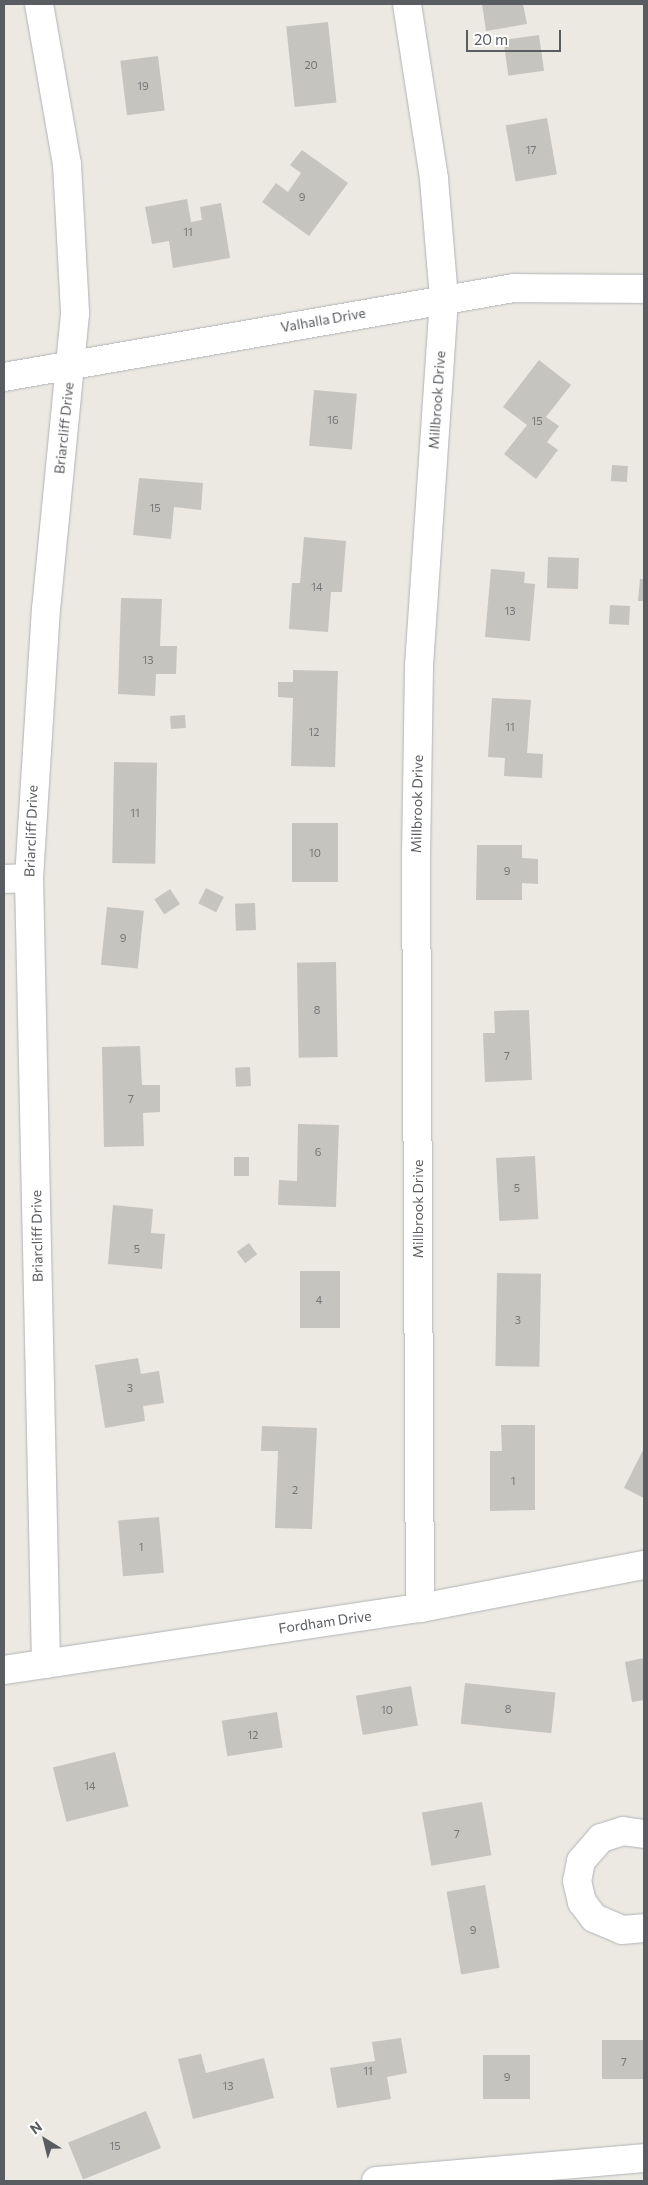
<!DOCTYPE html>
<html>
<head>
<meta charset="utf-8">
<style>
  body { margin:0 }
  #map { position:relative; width:648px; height:2185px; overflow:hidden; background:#ebe9e1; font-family:Commissioner,sans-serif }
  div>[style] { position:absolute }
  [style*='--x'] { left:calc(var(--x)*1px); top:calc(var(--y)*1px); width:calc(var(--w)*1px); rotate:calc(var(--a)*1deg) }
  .building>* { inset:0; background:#c6c4be; transform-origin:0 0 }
  .roads { filter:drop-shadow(0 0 1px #b1b3b7) drop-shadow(0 0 1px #b1b3b7) }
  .minor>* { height:28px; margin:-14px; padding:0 14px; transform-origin:14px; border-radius:14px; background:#fff }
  span { translate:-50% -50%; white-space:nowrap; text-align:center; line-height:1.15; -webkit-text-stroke:4.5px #fff; paint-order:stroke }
  .number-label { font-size:11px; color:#747678 }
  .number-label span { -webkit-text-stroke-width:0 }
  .street-label { font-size:14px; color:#595c60 }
  .frame { position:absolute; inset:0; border:5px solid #595c60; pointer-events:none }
  .north { position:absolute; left:20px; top:2115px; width:50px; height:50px; -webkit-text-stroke:4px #fff; paint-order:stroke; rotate:324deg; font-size:14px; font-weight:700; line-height:20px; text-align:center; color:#595c60 }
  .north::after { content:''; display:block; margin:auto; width:18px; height:22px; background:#595c60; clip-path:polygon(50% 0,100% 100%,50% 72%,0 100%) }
  .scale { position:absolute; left:466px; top:30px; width:95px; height:22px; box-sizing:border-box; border:2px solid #595c60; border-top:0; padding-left:6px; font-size:15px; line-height:18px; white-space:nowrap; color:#595c60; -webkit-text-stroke:4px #fff; paint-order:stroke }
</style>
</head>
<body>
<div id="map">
  <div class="building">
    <div style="clip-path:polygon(482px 4px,523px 4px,527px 24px,486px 31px)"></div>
    <div style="left:328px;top:22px;width:81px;height:42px;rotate:84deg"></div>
    <div style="left:539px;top:35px;width:36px;height:36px;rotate:82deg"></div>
    <div style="left:158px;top:56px;width:55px;height:38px;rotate:83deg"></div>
    <div style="left:547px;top:118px;width:57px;height:42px;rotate:80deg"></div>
    <div style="clip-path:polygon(302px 150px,348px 183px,309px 236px,262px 202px,276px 183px,288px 192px,301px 173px,290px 165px)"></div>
    <div style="clip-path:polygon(187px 199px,191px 222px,202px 220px,200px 207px,221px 203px,230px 258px,173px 268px,169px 241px,152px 244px,145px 207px)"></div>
    <div style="clip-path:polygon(539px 360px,571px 385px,546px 417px,559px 426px,547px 442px,558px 450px,536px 479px,504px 454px,527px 425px,503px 407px)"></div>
    <div style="left:314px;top:390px;width:43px;height:56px;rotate:5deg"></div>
    <div style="left:612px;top:465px;width:16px;height:16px;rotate:4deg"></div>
    <div style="clip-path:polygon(139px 478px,203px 483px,201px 510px,174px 507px,171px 539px,133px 535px)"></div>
    <div style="clip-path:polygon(304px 537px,346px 541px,342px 592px,331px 592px,328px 632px,289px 629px,292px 583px,300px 583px)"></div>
    <div style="left:548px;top:557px;width:31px;height:31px;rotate:2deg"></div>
    <div style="clip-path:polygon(491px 569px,525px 572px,524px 583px,535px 584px,530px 641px,485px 637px)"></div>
    <div style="clip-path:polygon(640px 579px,644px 579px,644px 601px,638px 601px)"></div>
    <div style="clip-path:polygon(121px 598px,162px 599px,160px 646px,177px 646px,176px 674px,156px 674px,155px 696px,118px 694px)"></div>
    <div style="left:610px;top:605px;width:20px;height:19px;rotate:3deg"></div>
    <div style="clip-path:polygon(293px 670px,338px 671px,335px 767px,291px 766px,293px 698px,278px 697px,278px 682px,293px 682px)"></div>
    <div style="clip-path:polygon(492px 698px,531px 700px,527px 753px,543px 754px,542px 778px,504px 776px,505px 758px,488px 757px)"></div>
    <div style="left:185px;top:715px;width:13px;height:15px;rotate:86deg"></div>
    <div style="left:114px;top:762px;width:43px;height:101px;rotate:1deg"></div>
    <div style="left:292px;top:823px;width:46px;height:59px"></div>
    <div style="clip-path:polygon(477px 845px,522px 845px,522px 858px,538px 859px,538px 884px,522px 883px,522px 900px,476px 900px)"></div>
    <div style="left:206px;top:888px;width:20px;height:17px;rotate:27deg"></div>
    <div style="left:170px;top:889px;width:18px;height:19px;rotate:56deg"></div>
    <div style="left:255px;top:903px;width:27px;height:20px;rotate:88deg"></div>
    <div style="left:107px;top:907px;width:37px;height:58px;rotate:6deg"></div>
    <div style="left:336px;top:962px;width:95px;height:39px;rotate:89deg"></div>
    <div style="clip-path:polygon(529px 1010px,532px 1080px,485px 1082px,483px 1033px,495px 1033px,494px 1011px)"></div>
    <div style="clip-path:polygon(140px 1046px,142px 1085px,160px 1085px,160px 1112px,143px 1113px,144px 1146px,104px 1147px,102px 1047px)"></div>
    <div style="left:250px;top:1067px;width:19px;height:15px;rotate:87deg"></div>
    <div style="clip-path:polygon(298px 1124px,339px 1125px,336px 1207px,278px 1205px,279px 1180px,297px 1181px)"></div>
    <div style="left:535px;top:1156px;width:63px;height:39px;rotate:87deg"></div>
    <div style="left:249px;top:1157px;width:19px;height:15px;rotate:90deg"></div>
    <div style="clip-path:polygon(113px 1205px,153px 1209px,151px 1233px,165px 1234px,162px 1269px,108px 1264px)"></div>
    <div style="left:249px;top:1243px;width:14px;height:15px;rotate:54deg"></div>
    <div style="left:300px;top:1271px;width:40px;height:57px"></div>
    <div style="left:497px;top:1273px;width:44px;height:93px;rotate:1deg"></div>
    <div style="clip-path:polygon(138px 1358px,141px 1374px,159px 1371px,164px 1403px,143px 1406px,145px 1421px,105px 1428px,95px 1365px)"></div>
    <div style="clip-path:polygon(501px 1425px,535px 1425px,535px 1510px,490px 1511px,490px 1451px,502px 1451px)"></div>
    <div style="clip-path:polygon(262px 1426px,317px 1428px,312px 1529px,275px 1528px,278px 1451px,261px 1451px)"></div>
    <div style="clip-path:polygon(644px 1448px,644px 1498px,624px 1488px)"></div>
    <div style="left:159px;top:1517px;width:56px;height:41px;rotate:85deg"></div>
    <div style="clip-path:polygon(644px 1658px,644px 1700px,632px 1702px,625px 1662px)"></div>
    <div style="left:465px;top:1683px;width:91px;height:41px;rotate:6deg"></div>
    <div style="left:411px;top:1686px;width:40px;height:56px;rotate:80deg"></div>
    <div style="left:277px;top:1712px;width:36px;height:56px;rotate:81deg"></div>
    <div style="left:115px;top:1752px;width:56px;height:64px;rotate:76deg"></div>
    <div style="left:482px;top:1802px;width:54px;height:61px;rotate:80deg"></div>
    <div style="left:485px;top:1885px;width:84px;height:39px;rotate:80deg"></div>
    <div style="clip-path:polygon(401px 2038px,407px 2073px,387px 2077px,391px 2099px,337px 2108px,330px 2068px,375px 2061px,372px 2042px)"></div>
    <div style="left:644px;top:2040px;width:39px;height:42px;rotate:90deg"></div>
    <div style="clip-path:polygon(201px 2054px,206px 2073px,264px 2058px,274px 2098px,193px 2119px,178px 2059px)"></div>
    <div style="left:483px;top:2055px;width:47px;height:44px"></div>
    <div style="left:146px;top:2111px;width:40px;height:84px;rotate:68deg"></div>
  </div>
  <div class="roads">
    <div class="minor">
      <div style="--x:39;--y:4;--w:162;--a:80.1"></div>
      <div style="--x:67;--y:164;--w:150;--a:86.9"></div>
      <div style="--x:75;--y:314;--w:295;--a:95.6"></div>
      <div style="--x:46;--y:608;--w:271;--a:93.6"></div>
      <div style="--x:29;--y:878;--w:786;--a:88.76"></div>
      <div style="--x:407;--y:4;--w:177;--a:81.2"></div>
      <div style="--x:434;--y:179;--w:120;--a:85.2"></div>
      <div style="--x:444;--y:299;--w:369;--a:93.9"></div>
      <div style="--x:419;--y:667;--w:185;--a:90.9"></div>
      <div style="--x:416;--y:852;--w:756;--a:89.7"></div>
      <div style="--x:4;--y:377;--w:518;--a:-9.9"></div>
      <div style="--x:514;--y:288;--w:130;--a:0.4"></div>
      <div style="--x:4;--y:879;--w:25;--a:-2"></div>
      <div style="--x:4;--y:1670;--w:421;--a:-8.5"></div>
      <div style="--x:420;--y:1608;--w:228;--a:-10.9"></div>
      <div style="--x:644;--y:1834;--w:21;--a:-172"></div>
      <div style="--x:623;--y:1831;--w:23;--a:162"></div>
      <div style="--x:601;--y:1838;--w:30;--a:131"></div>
      <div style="--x:581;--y:1861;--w:20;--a:101"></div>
      <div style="--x:577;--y:1881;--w:22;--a:77"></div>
      <div style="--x:582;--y:1902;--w:20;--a:53"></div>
      <div style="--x:594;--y:1918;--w:30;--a:23"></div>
      <div style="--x:622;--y:1930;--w:22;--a:-5"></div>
      <div style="--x:376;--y:2181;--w:269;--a:-4.9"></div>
    </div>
  </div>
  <div class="number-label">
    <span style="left:311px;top:65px">20</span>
    <span style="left:143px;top:86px">19</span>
    <span style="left:531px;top:150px">17</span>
    <span style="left:302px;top:197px">9</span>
    <span style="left:188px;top:232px">11</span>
    <span style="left:333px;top:420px">16</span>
    <span style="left:537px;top:421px">15</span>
    <span style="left:155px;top:508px">15</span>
    <span style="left:317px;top:587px">14</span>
    <span style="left:510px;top:611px">13</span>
    <span style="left:148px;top:660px">13</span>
    <span style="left:510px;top:727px">11</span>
    <span style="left:314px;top:732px">12</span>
    <span style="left:135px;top:813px">11</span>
    <span style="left:315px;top:853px">10</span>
    <span style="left:507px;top:871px">9</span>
    <span style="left:123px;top:938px">9</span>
    <span style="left:317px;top:1010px">8</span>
    <span style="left:507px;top:1056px">7</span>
    <span style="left:131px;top:1099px">7</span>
    <span style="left:318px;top:1152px">6</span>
    <span style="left:517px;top:1188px">5</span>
    <span style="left:137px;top:1249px">5</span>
    <span style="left:319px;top:1300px">4</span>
    <span style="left:518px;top:1320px">3</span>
    <span style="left:130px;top:1388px">3</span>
    <span style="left:513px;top:1481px">1</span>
    <span style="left:295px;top:1490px">2</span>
    <span style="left:141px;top:1547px">1</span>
    <span style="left:508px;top:1709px">8</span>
    <span style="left:387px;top:1710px">10</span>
    <span style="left:253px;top:1735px">12</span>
    <span style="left:90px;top:1786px">14</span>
    <span style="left:457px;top:1834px">7</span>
    <span style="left:473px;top:1930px">9</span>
    <span style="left:624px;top:2062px">7</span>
    <span style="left:368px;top:2071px">11</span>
    <span style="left:507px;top:2077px">9</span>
    <span style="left:228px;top:2086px">13</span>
    <span style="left:115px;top:2146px">15</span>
  </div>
  <div class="street-label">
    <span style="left:323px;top:320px;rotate:-10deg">Valhalla Drive</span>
    <span style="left:437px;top:400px;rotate:-86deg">Millbrook Drive</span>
    <span style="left:64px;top:428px;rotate:-84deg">Briarcliff Drive</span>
    <span style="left:417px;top:804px;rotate:-89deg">Millbrook Drive</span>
    <span style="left:31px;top:831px;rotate:-88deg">Briarcliff Drive</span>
    <span style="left:418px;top:1209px;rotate:-90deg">Millbrook Drive</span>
    <span style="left:37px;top:1236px;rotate:-91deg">Briarcliff Drive</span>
    <span style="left:325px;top:1622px;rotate:-8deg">Fordham Drive</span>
  </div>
  <div class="frame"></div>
  <div class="north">N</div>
  <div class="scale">20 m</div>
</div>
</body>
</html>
